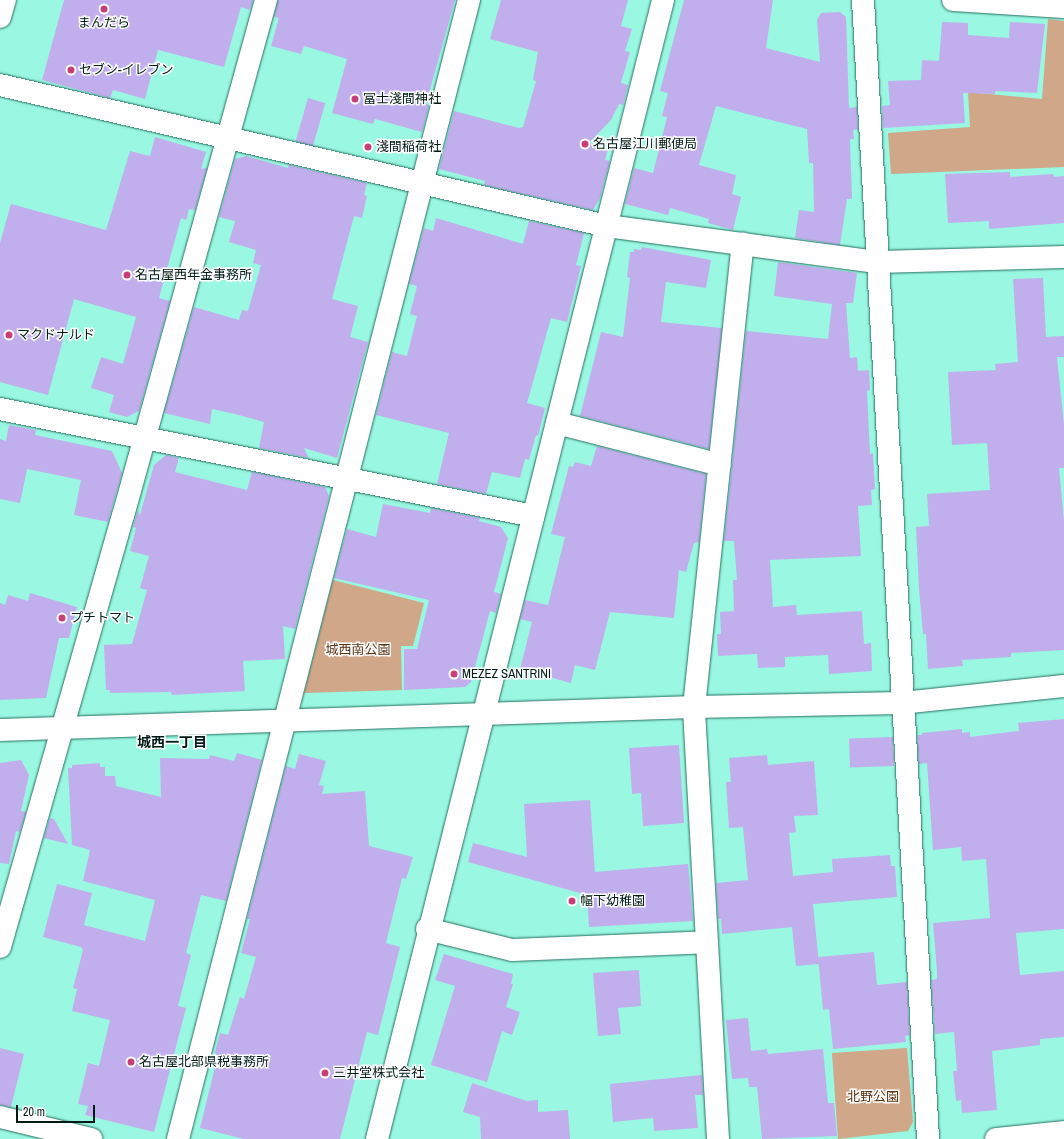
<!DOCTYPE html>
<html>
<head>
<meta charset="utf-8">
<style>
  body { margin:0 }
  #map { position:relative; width:1064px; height:1139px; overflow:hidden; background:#9af7e1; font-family:"Archivo Narrow","Noto Sans JP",sans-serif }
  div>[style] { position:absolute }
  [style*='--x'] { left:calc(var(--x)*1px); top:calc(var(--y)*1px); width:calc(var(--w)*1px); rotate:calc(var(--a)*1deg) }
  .green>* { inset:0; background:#d0a789 }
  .building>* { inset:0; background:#c1afed; transform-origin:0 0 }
  .roads { filter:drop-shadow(0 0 1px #266f61) drop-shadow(0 0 1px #266f61) }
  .minor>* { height:22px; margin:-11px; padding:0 11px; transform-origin:11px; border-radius:11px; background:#fff }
  .highway>* { height:22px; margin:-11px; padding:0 11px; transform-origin:11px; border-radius:11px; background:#fff }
  .dots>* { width:11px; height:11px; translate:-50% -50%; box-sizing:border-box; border:2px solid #fff; border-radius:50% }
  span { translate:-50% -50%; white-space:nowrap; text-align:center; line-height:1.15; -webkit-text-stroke:3px #fff; paint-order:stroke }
  .poi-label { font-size:13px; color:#001a14 }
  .left { translate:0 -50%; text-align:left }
  .park-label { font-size:13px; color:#563010 }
  .neighbourhood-label { font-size:14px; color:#001a14; font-weight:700 }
  .scale { position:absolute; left:16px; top:1105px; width:79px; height:18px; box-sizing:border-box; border:2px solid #001a14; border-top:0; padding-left:5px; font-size:12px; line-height:14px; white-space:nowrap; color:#001a14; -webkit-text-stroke:3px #fff; paint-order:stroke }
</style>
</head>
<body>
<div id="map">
  <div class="green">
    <div style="clip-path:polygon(1048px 19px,1064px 21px,1064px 167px,891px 174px,888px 133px,970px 127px,968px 92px,1042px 99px)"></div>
    <div style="clip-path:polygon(333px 580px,424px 603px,413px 646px,401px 646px,402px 690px,304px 693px)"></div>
    <div style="clip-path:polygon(907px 1048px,913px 1122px,908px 1131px,838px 1139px,832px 1053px)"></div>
  </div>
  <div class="building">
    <div style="clip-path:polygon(64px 0,253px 0,250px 10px,241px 7px,224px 67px,158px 50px,145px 99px,113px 90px,110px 98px,42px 80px)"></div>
    <div style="clip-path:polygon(278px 0,455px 0,426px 104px,429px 105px,422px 132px,375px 119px,373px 124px,332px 113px,347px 59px,304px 46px,301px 54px,271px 46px,279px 18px,274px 17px)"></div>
    <div style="clip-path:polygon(501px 0,628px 0,621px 26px,632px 29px,625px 51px,630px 52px,621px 83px,628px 85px,623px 105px,619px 104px,611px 120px,589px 143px,608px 149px,605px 160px,610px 161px,600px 198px,593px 210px,484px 185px,485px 181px,439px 169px,454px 111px,519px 128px,523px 127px,536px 81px,533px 80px,538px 52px,490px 39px)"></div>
    <div style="clip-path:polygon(684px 0,773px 0,766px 48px,820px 62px,817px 20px,821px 13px,840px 12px,846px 17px,849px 108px,857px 107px,858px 129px,853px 130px,854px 139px,850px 139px,852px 199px,847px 199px,840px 245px,795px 238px,799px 210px,814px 212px,813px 163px,809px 163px,807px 129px,716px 106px,699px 165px,736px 175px,732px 194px,741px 197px,733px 230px,708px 223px,709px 219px,670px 208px,668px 215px,625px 204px,634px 168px,653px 173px,667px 117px,662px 116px,668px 93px,660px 91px)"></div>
    <div style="clip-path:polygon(942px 22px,968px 23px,968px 35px,1009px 38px,1010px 22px,1045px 24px,1037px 93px,995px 91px,995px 94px,963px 93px,965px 123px,883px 128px,882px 106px,890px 105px,888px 81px,921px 80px,922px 60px,939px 61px)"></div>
    <div style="left:308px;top:98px;width:18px;height:45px;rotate:16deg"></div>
    <div style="clip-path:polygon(155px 137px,206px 152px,201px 169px,207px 168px,195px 210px,189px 209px,186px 220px,181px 218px,159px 298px,170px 301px,139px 411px,127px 417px,109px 412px,114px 395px,91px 388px,101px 357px,123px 364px,136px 317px,74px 299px,48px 395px,0 382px,0 243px,11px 204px,106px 230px,130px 151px,150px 156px)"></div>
    <div style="clip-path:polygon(246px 156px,288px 168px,289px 165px,367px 183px,364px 195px,367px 196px,362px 218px,354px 216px,332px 299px,358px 306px,350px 337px,368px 342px,337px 458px,304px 448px,309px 458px,259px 448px,264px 422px,235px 414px,212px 409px,210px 424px,164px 413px,194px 307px,239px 320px,242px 310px,248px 311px,261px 265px,253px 263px,256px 250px,229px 242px,235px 221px,219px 217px,235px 159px)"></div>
    <div style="clip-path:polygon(1010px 172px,1010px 177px,1053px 174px,1054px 177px,1064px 176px,1064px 223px,989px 229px,989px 221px,948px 223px,945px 174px)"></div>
    <div style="clip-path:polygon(436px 218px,523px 244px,529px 221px,584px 233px,576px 265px,581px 266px,567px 322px,551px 318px,527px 403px,545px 408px,538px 436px,536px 435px,529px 460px,525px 459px,520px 478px,492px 472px,486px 494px,437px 484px,449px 433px,376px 415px,392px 352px,407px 356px,417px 316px,410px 314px,417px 286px,409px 284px,424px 228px,433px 231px)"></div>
    <div style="clip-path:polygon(642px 247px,711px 260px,706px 288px,666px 282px,661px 322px,722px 328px,709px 449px,580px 416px,601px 332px,623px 337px,630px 278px,627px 277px,630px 252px,634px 252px,634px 249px,641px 250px)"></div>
    <div style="clip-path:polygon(778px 262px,857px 273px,853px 303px,846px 303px,850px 358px,857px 357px,858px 371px,869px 370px,870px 390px,867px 391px,870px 454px,873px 453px,875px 489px,871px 490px,872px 505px,858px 506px,861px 556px,770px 560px,773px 607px,796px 605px,797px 615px,862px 611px,864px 644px,871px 643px,872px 671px,829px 674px,828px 655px,785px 657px,785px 667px,758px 668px,757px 654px,718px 656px,717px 634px,721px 634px,720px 612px,734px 611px,733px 580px,737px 580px,734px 541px,724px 541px,746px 331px,828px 339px,832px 304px,774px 296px)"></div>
    <div style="clip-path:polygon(1043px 278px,1046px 337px,1064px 336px,1064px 357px,1057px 357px,1064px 425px,1064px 468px,1059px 468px,1064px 521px,1064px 650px,1011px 653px,1011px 657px,962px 660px,963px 666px,928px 669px,926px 634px,923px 634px,919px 589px,916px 527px,929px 526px,927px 494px,990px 490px,987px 443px,952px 445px,948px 372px,996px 370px,995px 364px,1018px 362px,1013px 279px)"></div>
    <div style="clip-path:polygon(9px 425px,36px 430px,35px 435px,112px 451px,122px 473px,108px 522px,74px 515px,81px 480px,27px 469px,20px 503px,0 499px,0 439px,6px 441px)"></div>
    <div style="clip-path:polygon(597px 446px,706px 474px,699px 542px,694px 543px,686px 572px,679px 570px,674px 618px,610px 612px,595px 670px,575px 665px,571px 683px,520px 669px,532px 622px,520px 619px,525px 600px,548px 605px,565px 537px,551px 534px,569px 466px,573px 467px,575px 462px,591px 466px)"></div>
    <div style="clip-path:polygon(166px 455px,179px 458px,175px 472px,247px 490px,252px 472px,325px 487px,329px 496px,295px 629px,283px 626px,285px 659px,243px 661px,245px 691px,172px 695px,171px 692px,110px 693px,110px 690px,106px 690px,104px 645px,132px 644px,147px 590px,140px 588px,149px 556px,130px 551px,136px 528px,133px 527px,138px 510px,140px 515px,154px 465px)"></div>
    <div style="clip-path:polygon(383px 504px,430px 513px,431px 508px,480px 518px,479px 521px,501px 527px,508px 538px,494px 592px,501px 594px,496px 613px,490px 611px,471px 682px,465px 687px,404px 690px,404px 649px,417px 649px,429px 600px,334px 578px,347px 529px,376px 537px)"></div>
    <div style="clip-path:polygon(30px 593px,77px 607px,69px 638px,59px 638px,46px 698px,0 700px,0 603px,5px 605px,8px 595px,28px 601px)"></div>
    <div style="clip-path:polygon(1064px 719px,1064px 929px,1016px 933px,1020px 975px,1064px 971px,1064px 1037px,1040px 1039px,1040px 1045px,992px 1051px,997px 1110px,962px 1113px,961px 1100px,956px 1101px,953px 1071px,957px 1071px,954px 1032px,935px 1034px,931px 980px,937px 979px,937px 971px,933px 923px,990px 918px,986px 859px,962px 861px,961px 847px,933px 850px,927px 763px,919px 764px,917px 735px,922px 735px,922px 733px,962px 729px,962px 733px,970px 732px,970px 737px,1019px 731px,1018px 723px)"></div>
    <div style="left:893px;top:737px;width:29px;height:44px;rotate:88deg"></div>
    <div style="clip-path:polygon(679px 745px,684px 823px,643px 826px,641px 793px,632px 794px,629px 748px)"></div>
    <div style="clip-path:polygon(237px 753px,262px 760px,226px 901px,201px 895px,186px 953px,191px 955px,178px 1006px,186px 1008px,154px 1132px,85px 1115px,88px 1106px,78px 1104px,88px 1063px,99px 1066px,110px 1020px,72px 1011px,77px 989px,73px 988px,83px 950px,81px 947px,43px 937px,57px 884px,92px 893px,84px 925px,145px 941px,155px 900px,83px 881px,90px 850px,72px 845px,68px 768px,72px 768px,72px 765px,100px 763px,100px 767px,105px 767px,105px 776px,115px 776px,116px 786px,161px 797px,160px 758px,209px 759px,210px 755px,234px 761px)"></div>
    <div style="clip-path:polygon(299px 754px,326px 761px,319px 785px,324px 786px,322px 794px,365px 791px,369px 846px,413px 857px,406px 879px,402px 878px,386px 943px,400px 947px,378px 1035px,367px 1032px,340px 1139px,244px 1139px,200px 1128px,217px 1059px,215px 1052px,220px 1033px,228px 1035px,240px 997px,244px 999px,256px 957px,241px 953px,250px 919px,247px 919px,286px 766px,295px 769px)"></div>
    <div style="clip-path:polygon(767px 755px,768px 765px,814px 761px,818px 815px,794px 816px,796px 832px,789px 833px,793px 876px,833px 872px,832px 859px,890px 855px,891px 866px,895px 866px,897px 897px,813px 904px,819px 964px,796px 966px,792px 927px,722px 934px,721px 919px,718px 919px,716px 883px,748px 880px,743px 827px,729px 828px,726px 782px,731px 782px,729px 758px)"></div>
    <div style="clip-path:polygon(21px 760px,29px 775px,21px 811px,26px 812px,20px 832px,16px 831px,9px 864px,0 863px,0 763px)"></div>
    <div style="clip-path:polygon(590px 800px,595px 872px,688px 864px,693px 921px,589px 927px,587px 895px,468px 862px,473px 843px,527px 857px,524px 804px)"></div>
    <div style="clip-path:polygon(50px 818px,54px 819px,68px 844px,44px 838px)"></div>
    <div style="clip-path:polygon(874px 952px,877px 985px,907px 982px,910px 1035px,905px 1036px,906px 1042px,833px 1049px,829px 1009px,823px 1010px,818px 957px)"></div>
    <div style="clip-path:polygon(444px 954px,513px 974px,511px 984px,513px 984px,506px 1007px,520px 1012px,512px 1035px,502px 1031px,487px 1082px,431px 1065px,455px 986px,435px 980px)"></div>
    <div style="clip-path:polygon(639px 970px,641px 1006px,618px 1008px,621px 1034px,598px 1036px,593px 973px)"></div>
    <div style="clip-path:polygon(748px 1018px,751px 1051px,767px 1049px,768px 1054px,823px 1049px,828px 1103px,834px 1103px,837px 1136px,762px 1139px,757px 1087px,749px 1087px,748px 1078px,732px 1079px,726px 1020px)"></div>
    <div style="clip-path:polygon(0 1048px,24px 1054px,11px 1107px,0 1105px)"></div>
    <div style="clip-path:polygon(702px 1075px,703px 1095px,695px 1095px,698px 1128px,654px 1131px,653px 1118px,613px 1122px,610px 1084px)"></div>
    <div style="clip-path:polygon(472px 1083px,527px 1101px,538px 1100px,538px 1112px,568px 1110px,570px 1139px,481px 1139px,480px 1117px,463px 1112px)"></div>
  </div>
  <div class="roads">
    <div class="minor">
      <div style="--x:863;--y:0;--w:1141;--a:86.73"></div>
      <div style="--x:953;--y:0;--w:111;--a:3.6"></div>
      <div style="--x:0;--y:85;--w:623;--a:13.08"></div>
      <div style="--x:607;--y:226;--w:272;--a:7.6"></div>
      <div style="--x:877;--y:262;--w:187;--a:-1.5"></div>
      <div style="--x:0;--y:409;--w:544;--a:11.35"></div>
      <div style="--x:557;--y:423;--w:168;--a:14.4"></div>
      <div style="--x:0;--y:730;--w:694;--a:-1.9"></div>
      <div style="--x:694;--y:707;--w:208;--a:-1.1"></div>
      <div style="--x:902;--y:703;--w:163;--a:-6"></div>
      <div style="--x:427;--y:929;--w:88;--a:13.9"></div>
      <div style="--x:512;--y:950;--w:195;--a:-2.3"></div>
      <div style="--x:0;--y:947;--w:448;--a:-74.1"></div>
      <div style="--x:123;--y:516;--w:535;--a:-74.51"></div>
      <div style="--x:0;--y:1117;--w:94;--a:13.6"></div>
      <div style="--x:178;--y:1139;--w:1176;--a:-75.67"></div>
      <div style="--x:377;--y:1139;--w:1174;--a:-75.9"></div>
      <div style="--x:718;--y:1139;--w:433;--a:-93.2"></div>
      <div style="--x:694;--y:707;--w:466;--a:-84"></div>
      <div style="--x:996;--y:1139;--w:68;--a:-5.9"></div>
    </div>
    <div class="highway">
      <div style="--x:0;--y:17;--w:18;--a:-74"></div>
    </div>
  </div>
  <div class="dots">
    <div style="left:104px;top:9px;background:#c73e7a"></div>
    <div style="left:71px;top:70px;background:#c73e7a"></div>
    <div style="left:355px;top:99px;background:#c73e7a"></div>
    <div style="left:585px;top:144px;background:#c73e7a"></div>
    <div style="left:368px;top:147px;background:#c73e7a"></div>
    <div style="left:127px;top:275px;background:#c73e7a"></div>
    <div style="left:9px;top:335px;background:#c73e7a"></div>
    <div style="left:62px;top:618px;background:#c73e7a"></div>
    <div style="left:454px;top:674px;background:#c73e7a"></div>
    <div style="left:572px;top:901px;background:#c73e7a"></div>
    <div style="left:131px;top:1062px;background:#c73e7a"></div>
    <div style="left:325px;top:1073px;background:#c73e7a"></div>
  </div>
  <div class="poi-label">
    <span style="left:104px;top:23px">まんだら</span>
    <span class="left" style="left:79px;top:70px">セブン-イレブン</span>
    <span class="left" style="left:363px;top:99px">冨士淺間神社</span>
    <span class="left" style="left:593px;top:144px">名古屋江川郵便局</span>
    <span class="left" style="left:376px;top:147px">淺間稲荷社</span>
    <span class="left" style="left:135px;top:275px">名古屋西年金事務所</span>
    <span class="left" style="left:17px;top:335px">マクドナルド</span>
    <span class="left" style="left:70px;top:618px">プチトマト</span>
    <span class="left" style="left:462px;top:674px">MEZEZ SANTRINI</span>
    <span class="left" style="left:580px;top:901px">幅下幼稚園</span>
    <span class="left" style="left:139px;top:1062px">名古屋北部県税事務所</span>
    <span class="left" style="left:333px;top:1073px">三井堂株式会社</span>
  </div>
  <div class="park-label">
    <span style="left:358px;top:650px">城西南公園</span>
    <span style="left:873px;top:1097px">北野公園</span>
  </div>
  <div class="neighbourhood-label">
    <span style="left:172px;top:742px">城西一丁目</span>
  </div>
  <div class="scale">20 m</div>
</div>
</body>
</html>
